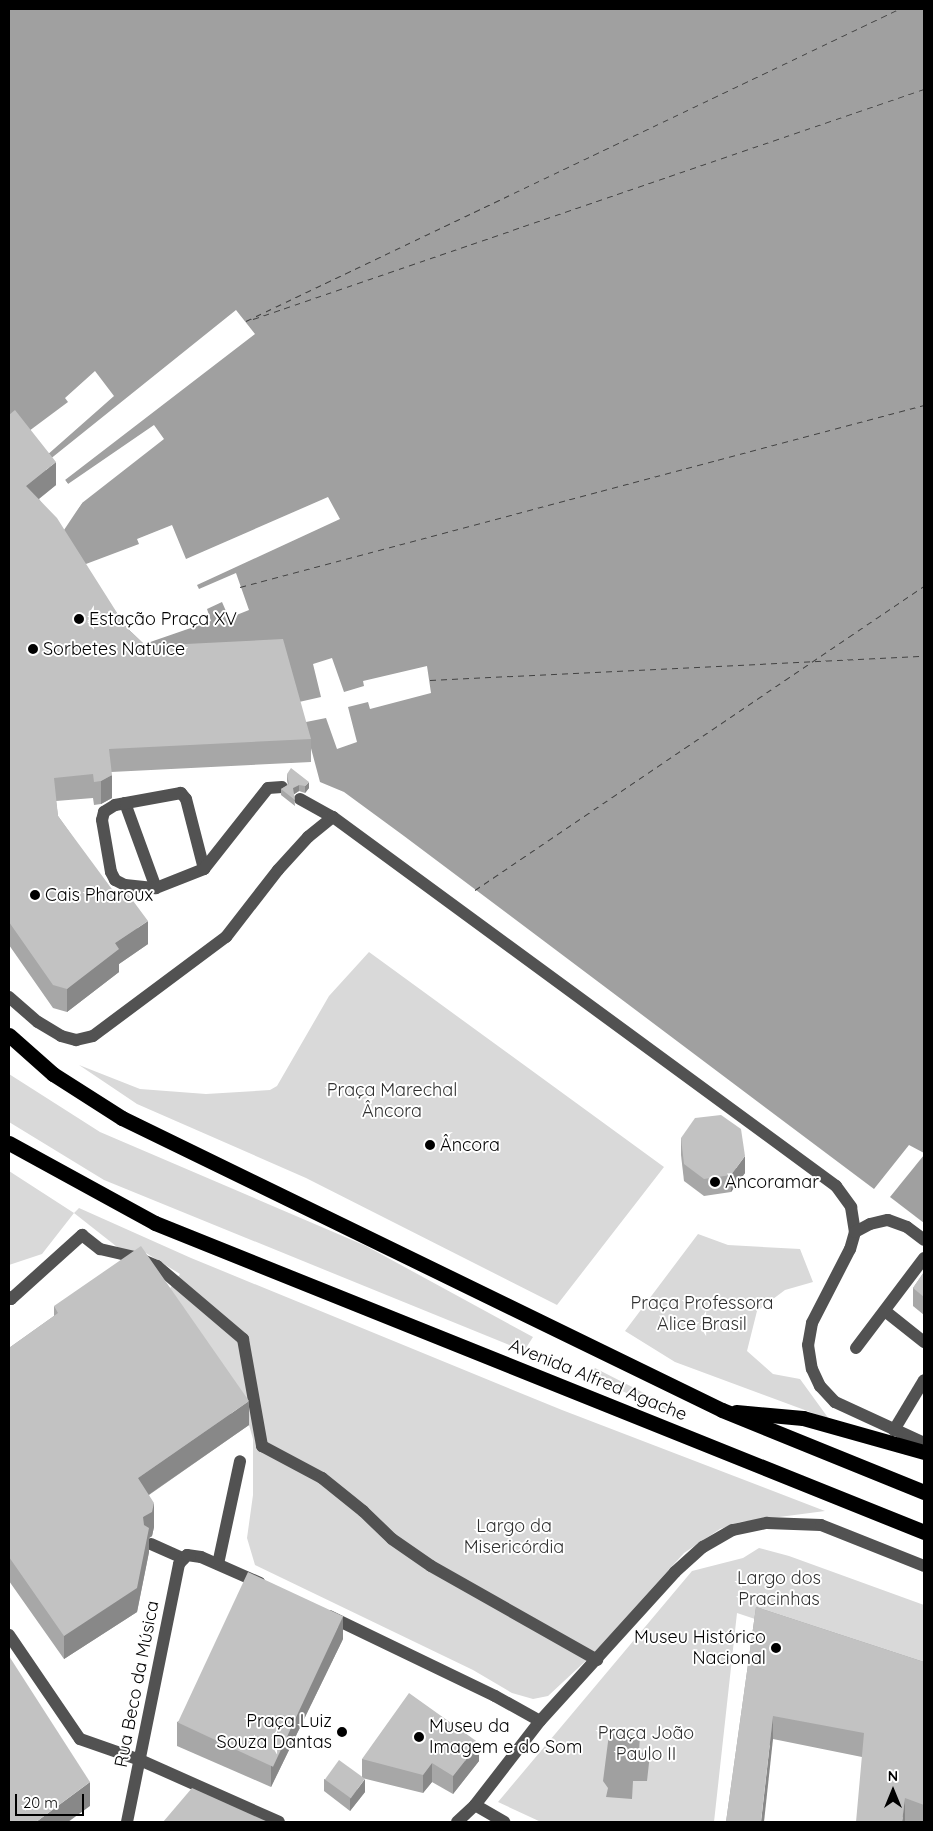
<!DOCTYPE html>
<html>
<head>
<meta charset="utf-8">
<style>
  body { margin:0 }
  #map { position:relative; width:933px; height:1831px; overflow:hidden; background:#fff; font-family:Quicksand,sans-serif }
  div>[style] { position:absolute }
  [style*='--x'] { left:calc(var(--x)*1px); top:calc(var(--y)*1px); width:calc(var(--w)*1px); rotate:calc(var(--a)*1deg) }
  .green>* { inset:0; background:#d9d9d9 }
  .water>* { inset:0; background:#a0a0a0 }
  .pier>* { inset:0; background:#fff }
  .ferry>* { height:1px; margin-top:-0.5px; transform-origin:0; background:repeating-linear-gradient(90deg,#414141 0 6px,transparent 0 11px) }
  .minor>* { height:12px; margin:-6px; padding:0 6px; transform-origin:6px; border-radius:6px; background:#525252 }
  .highway>* { height:15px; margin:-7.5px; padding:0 7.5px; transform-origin:7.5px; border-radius:7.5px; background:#000 }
  .wall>* { inset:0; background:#a7a7a7 }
  .shaded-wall>* { inset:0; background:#888 }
  .building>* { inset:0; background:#c2c2c2; transform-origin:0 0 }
  .dots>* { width:14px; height:14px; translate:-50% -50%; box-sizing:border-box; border:2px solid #fff; border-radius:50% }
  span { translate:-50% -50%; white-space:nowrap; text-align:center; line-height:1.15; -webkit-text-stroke:4px #fff; paint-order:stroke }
  .poi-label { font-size:18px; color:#000 }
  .left { translate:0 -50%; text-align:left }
  .right { translate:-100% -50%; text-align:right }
  .park-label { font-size:18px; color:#303030 }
  .street-label { font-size:18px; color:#000 }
  .frame { position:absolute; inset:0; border:10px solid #000; pointer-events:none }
  .north { position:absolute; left:868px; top:1766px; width:50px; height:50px; -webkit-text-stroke:4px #fff; paint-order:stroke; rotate:0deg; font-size:14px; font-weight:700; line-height:20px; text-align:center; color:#000 }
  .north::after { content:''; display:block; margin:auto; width:18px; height:22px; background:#000; clip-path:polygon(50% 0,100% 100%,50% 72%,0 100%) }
  .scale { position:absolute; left:15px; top:1794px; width:69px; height:22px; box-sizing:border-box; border:2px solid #000; border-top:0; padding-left:6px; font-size:15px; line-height:18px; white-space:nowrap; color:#000; -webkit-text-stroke:4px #fff; paint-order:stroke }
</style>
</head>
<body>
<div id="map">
  <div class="green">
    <div style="clip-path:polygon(369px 952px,664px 1167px,557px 1305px,306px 1178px,137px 1104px,79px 1065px,140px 1089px,206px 1094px,270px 1090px,277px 1086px,329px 996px)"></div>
    <div style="clip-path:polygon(9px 1074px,100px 1132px,366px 1246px,533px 1337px,524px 1351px,104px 1180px,9px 1122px)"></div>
    <div style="clip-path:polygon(9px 1171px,74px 1213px,79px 1208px,191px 1258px,562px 1410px,825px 1511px,740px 1522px,720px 1529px,684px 1553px,591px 1656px,548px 1696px,533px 1699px,512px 1693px,473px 1670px,255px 1565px,247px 1538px,253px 1495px,253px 1439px,249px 1425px,162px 1300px,180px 1274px,146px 1253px,121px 1250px,74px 1213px,42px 1254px,9px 1265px)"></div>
    <div style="clip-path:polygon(698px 1234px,728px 1245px,800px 1249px,813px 1282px,785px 1290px,757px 1311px,747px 1351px,773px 1374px,800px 1379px,829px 1419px,675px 1362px,625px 1331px)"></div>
    <div style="clip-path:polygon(595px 1368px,681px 1412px,680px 1415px,588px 1377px)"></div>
    <div style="clip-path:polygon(759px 1548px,789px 1556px,924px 1605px,924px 1675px,737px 1613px,714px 1822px,541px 1822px,498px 1802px,692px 1571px,743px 1558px)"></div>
  </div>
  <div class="water">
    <div style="clip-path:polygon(9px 9px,924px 9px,924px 1153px,909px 1145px,874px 1189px,404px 836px,344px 792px,320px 782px,304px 722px,144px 651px,58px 539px,82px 503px,65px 480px,9px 435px)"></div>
    <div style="clip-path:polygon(924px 1155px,924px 1223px,890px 1197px)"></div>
    <div style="clip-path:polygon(609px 1734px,640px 1736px,639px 1752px,650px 1754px,647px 1781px,633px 1781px,632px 1799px,606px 1797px,608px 1788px,603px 1781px)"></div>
  </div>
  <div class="pier">
    <div style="clip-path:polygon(236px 310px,255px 334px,65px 480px,68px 484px,154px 425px,164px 439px,82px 503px,56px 538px,79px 503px,25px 434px,68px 402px,65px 398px,95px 371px,114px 396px,46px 456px,49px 460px)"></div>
    <div style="clip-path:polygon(328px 497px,340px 519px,197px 585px,199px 589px,236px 573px,249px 610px,229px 618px,222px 602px,207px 609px,211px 621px,130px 649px,78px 567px,139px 544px,137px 539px,172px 525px,186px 559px)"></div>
    <div style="clip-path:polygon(332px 658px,344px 692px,364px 686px,363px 681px,427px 666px,431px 693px,370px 709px,368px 702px,348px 707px,357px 742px,337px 749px,326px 718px,301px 723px,299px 702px,321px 697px,313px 664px)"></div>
  </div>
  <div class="ferry">
    <div style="--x:253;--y:319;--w:709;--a:-18.92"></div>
    <div style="--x:246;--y:321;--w:724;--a:-25.54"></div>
    <div style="--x:240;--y:587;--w:708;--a:-14.9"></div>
    <div style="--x:430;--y:680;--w:495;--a:-2.8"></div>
    <div style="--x:475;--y:890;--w:542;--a:-34.1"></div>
  </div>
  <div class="minor">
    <div style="--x:300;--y:799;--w:38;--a:29"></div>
    <div style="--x:125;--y:803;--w:90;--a:70"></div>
    <div style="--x:204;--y:869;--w:72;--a:-104.4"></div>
    <div style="--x:186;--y:799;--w:8;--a:-130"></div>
    <div style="--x:181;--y:793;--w:67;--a:169.7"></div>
    <div style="--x:115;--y:805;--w:13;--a:148"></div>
    <div style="--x:104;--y:812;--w:8;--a:104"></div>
    <div style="--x:102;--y:820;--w:53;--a:80.2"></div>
    <div style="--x:111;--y:872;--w:9;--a:63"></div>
    <div style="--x:115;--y:880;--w:11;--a:27"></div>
    <div style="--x:125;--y:885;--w:31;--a:6"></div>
    <div style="--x:156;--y:888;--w:52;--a:-21.6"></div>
    <div style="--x:204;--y:869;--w:103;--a:-51.7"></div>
    <div style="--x:268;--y:788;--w:14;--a:-4"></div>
    <div style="--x:9;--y:997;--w:38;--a:41"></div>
    <div style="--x:38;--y:1022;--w:27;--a:31"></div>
    <div style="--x:61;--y:1036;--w:16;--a:15"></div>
    <div style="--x:76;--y:1040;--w:17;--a:-13"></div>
    <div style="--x:93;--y:1036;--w:166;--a:-36.7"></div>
    <div style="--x:226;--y:937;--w:85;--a:-52.2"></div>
    <div style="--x:278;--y:870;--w:45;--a:-47.7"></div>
    <div style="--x:308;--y:837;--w:32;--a:-39"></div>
    <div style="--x:333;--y:817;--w:624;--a:36.26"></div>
    <div style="--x:836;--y:1186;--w:26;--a:54"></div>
    <div style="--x:851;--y:1207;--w:25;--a:81"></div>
    <div style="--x:855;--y:1232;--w:18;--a:106"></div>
    <div style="--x:850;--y:1249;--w:83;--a:117.2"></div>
    <div style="--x:812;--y:1323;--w:22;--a:100"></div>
    <div style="--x:808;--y:1345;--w:24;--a:81"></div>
    <div style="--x:812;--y:1369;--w:19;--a:65"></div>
    <div style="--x:820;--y:1386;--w:22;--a:47"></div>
    <div style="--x:835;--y:1402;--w:98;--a:24.7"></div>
    <div style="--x:855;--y:1232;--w:17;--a:-28"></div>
    <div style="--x:870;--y:1224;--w:18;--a:-13"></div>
    <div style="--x:888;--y:1220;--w:20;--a:20"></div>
    <div style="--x:907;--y:1227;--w:21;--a:37"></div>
    <div style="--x:9;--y:1297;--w:3;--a:45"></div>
    <div style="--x:11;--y:1299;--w:96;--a:-42"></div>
    <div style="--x:82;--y:1235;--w:23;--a:38"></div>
    <div style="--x:100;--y:1249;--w:39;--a:13"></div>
    <div style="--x:138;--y:1258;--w:21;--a:23"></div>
    <div style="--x:157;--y:1266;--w:113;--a:40.3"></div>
    <div style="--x:243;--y:1339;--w:109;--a:79.9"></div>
    <div style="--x:262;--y:1446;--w:68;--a:28.1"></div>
    <div style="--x:322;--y:1478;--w:53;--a:38.8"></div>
    <div style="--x:363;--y:1511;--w:40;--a:44"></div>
    <div style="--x:392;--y:1539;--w:47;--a:34.7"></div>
    <div style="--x:431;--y:1566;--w:191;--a:29.5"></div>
    <div style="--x:885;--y:1311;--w:50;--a:38.5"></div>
    <div style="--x:856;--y:1348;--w:113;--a:-52.9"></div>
    <div style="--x:894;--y:1430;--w:58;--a:-59"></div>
    <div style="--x:151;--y:1544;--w:36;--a:24"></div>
    <div style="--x:218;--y:1564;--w:105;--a:-77.9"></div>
    <div style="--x:329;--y:1616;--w:184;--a:25.7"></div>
    <div style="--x:495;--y:1696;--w:51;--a:29.1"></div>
    <div style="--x:9;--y:1635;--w:126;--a:55.7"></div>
    <div style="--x:80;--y:1739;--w:64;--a:19.3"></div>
    <div style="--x:140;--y:1760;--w:152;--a:24"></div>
    <div style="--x:475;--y:1805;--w:34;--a:30"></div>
    <div style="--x:127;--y:1822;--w:263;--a:-78.6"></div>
    <div style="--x:179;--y:1564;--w:12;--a:-48"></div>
    <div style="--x:187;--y:1555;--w:14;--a:8"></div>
    <div style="--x:201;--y:1557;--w:64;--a:23.8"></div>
    <div style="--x:457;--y:1822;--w:25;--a:-43"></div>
    <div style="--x:475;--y:1805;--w:106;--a:-52.3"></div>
    <div style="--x:540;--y:1721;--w:201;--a:-47.8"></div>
    <div style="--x:675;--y:1572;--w:38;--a:-42"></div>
    <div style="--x:703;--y:1547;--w:34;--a:-30"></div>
    <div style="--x:733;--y:1530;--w:35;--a:-12"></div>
    <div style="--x:767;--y:1523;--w:54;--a:2.1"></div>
    <div style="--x:821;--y:1525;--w:111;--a:21.7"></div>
  </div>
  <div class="highway">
    <div style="--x:9;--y:1035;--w:59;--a:41.6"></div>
    <div style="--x:53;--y:1074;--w:82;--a:32.5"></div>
    <div style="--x:122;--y:1118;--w:667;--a:25.95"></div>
    <div style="--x:722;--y:1410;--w:218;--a:22.1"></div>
    <div style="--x:9;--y:1143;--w:166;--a:28.7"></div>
    <div style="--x:155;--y:1223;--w:829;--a:21.89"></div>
    <div style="--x:736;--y:1412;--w:67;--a:5.1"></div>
    <div style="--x:803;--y:1418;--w:126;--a:15.7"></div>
  </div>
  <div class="wall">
    <div style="clip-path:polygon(9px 415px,56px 485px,39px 499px,126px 627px,146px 646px,311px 739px,311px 762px,111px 772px,112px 798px,101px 804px,94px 805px,93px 798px,56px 801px,58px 816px,148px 944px,119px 964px,119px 972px,67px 1012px,53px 1008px,9px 945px)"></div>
    <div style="clip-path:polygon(287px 774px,309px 788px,305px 793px,299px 791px,294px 794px,295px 806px,281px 795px,281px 789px,288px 785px,287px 781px)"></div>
    <div style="clip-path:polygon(681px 1138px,745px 1173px,731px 1192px,704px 1196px,684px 1181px,681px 1155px)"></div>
    <div style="clip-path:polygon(924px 1272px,924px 1315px,913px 1306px,913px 1288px)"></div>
    <div style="clip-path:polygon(54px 1306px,249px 1425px,149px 1495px,154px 1527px,152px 1536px,149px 1538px,149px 1552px,137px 1612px,64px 1659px,9px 1581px,9px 1348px,54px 1316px)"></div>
    <div style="clip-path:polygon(756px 1607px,924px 1662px,924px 1822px,907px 1822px,905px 1821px,862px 1757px,773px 1739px,726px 1822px)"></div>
    <div style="clip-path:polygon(343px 1639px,271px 1787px,177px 1746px,177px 1722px)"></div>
    <div style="clip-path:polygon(362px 1759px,479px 1761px,453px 1794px,432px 1782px,423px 1793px,362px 1778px)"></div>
    <div style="clip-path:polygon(324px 1779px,365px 1792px,350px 1811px,324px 1791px)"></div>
  </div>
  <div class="shaded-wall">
    <div style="clip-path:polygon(56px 462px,56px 485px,26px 509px,26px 486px)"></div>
    <div style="clip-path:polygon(112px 775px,112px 798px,101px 804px,101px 781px)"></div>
    <div style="clip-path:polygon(309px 782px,309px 788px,305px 793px,305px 786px)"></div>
    <div style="clip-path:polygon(299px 785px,299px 791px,293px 795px,293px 788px)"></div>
    <div style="clip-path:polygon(148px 921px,148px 944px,119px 964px,119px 972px,67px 1012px,67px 989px,115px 943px)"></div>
    <div style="clip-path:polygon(745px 1156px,745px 1173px,731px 1192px,731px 1175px)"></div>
    <div style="clip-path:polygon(249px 1401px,249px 1425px,138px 1502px,138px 1478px)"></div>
    <div style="clip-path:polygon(154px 1503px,154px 1527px,152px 1536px,149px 1538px,149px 1552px,137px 1612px,64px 1659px,64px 1636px,143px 1541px,143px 1517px)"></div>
    <div style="clip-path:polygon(343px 1616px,343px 1639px,271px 1787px,271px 1763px)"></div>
    <div style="clip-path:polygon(773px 1716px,773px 1739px,764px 1822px,761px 1822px)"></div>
    <div style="clip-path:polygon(479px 1743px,479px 1761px,453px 1794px,453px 1776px)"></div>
    <div style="clip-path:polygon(432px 1763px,432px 1782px,423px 1793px,423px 1775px)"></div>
    <div style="clip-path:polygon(365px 1779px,365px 1792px,350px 1811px,350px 1799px)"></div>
    <div style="clip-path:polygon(90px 1782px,90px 1806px,68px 1822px,36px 1822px)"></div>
    <div style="clip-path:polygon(905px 1798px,905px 1822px,902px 1822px)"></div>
  </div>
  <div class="building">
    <div style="clip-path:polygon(15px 410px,56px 462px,26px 486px,57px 518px,126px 627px,146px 646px,283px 639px,311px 739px,109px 749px,112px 775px,101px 781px,94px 782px,93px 774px,54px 778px,58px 816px,117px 896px,125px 890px,148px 921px,115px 943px,119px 949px,67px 989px,53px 985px,9px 922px,9px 415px)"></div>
    <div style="clip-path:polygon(291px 768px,309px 782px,305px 786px,299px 785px,293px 788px,295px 800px,281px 789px,289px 784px,287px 774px)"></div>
    <div style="clip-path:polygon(721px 1115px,741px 1129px,745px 1156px,731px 1175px,704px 1179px,684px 1164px,681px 1138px,695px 1118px)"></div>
    <div style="clip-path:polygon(141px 1246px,249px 1401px,138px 1478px,154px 1503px,152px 1512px,143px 1517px,144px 1525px,149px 1528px,137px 1588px,64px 1636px,9px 1557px,9px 1348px,58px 1313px,54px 1306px)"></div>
    <div style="clip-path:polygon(924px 1272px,924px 1297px,913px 1288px)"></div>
    <div style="left:248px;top:1572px;width:105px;height:166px;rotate:25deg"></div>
    <div style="clip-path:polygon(756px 1607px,924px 1662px,924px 1805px,905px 1798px,902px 1822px,856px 1822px,864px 1733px,773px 1716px,761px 1821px,771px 1822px,726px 1822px)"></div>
    <div style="clip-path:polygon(9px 1656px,90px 1782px,36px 1822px,9px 1822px)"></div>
    <div style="clip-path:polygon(409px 1693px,479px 1743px,453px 1776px,432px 1763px,423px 1775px,362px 1759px)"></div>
    <div style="left:339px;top:1760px;width:32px;height:24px;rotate:36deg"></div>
    <div style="clip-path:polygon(192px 1788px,268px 1822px,163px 1822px)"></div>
  </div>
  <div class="dots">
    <div style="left:79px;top:619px;background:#000"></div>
    <div style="left:33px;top:649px;background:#000"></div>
    <div style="left:35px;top:895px;background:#000"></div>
    <div style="left:430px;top:1145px;background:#000"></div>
    <div style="left:715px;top:1182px;background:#000"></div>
    <div style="left:776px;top:1648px;background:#000"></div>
    <div style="left:342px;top:1732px;background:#000"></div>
    <div style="left:419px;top:1737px;background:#000"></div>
  </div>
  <div class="poi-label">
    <span class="left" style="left:89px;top:619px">Estação Praça XV</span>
    <span class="left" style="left:43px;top:649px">Sorbetes Natuice</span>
    <span class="left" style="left:45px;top:895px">Cais Pharoux</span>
    <span class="left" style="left:440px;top:1145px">Âncora</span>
    <span class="left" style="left:725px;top:1182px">Ancoramar</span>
    <span class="right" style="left:766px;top:1648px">Museu Histórico<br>Nacional</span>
    <span class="right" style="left:332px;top:1732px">Praça Luiz<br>Souza Dantas</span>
    <span class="left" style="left:429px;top:1737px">Museu da<br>Imagem e do Som</span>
  </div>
  <div class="park-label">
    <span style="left:392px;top:1101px">Praça Marechal<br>Âncora</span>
    <span style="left:702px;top:1314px">Praça Professora<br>Alice Brasil</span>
    <span style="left:514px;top:1537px">Largo da<br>Misericórdia</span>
    <span style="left:779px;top:1589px">Largo dos<br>Pracinhas</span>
    <span style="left:646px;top:1744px">Praça João<br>Paulo II</span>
  </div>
  <div class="street-label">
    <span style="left:598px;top:1380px;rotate:22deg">Avenida Alfred Agache</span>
    <span style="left:137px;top:1684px;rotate:-79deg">Rua Beco da Música</span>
  </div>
  <div class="frame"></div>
  <div class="north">N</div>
  <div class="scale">20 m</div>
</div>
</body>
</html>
